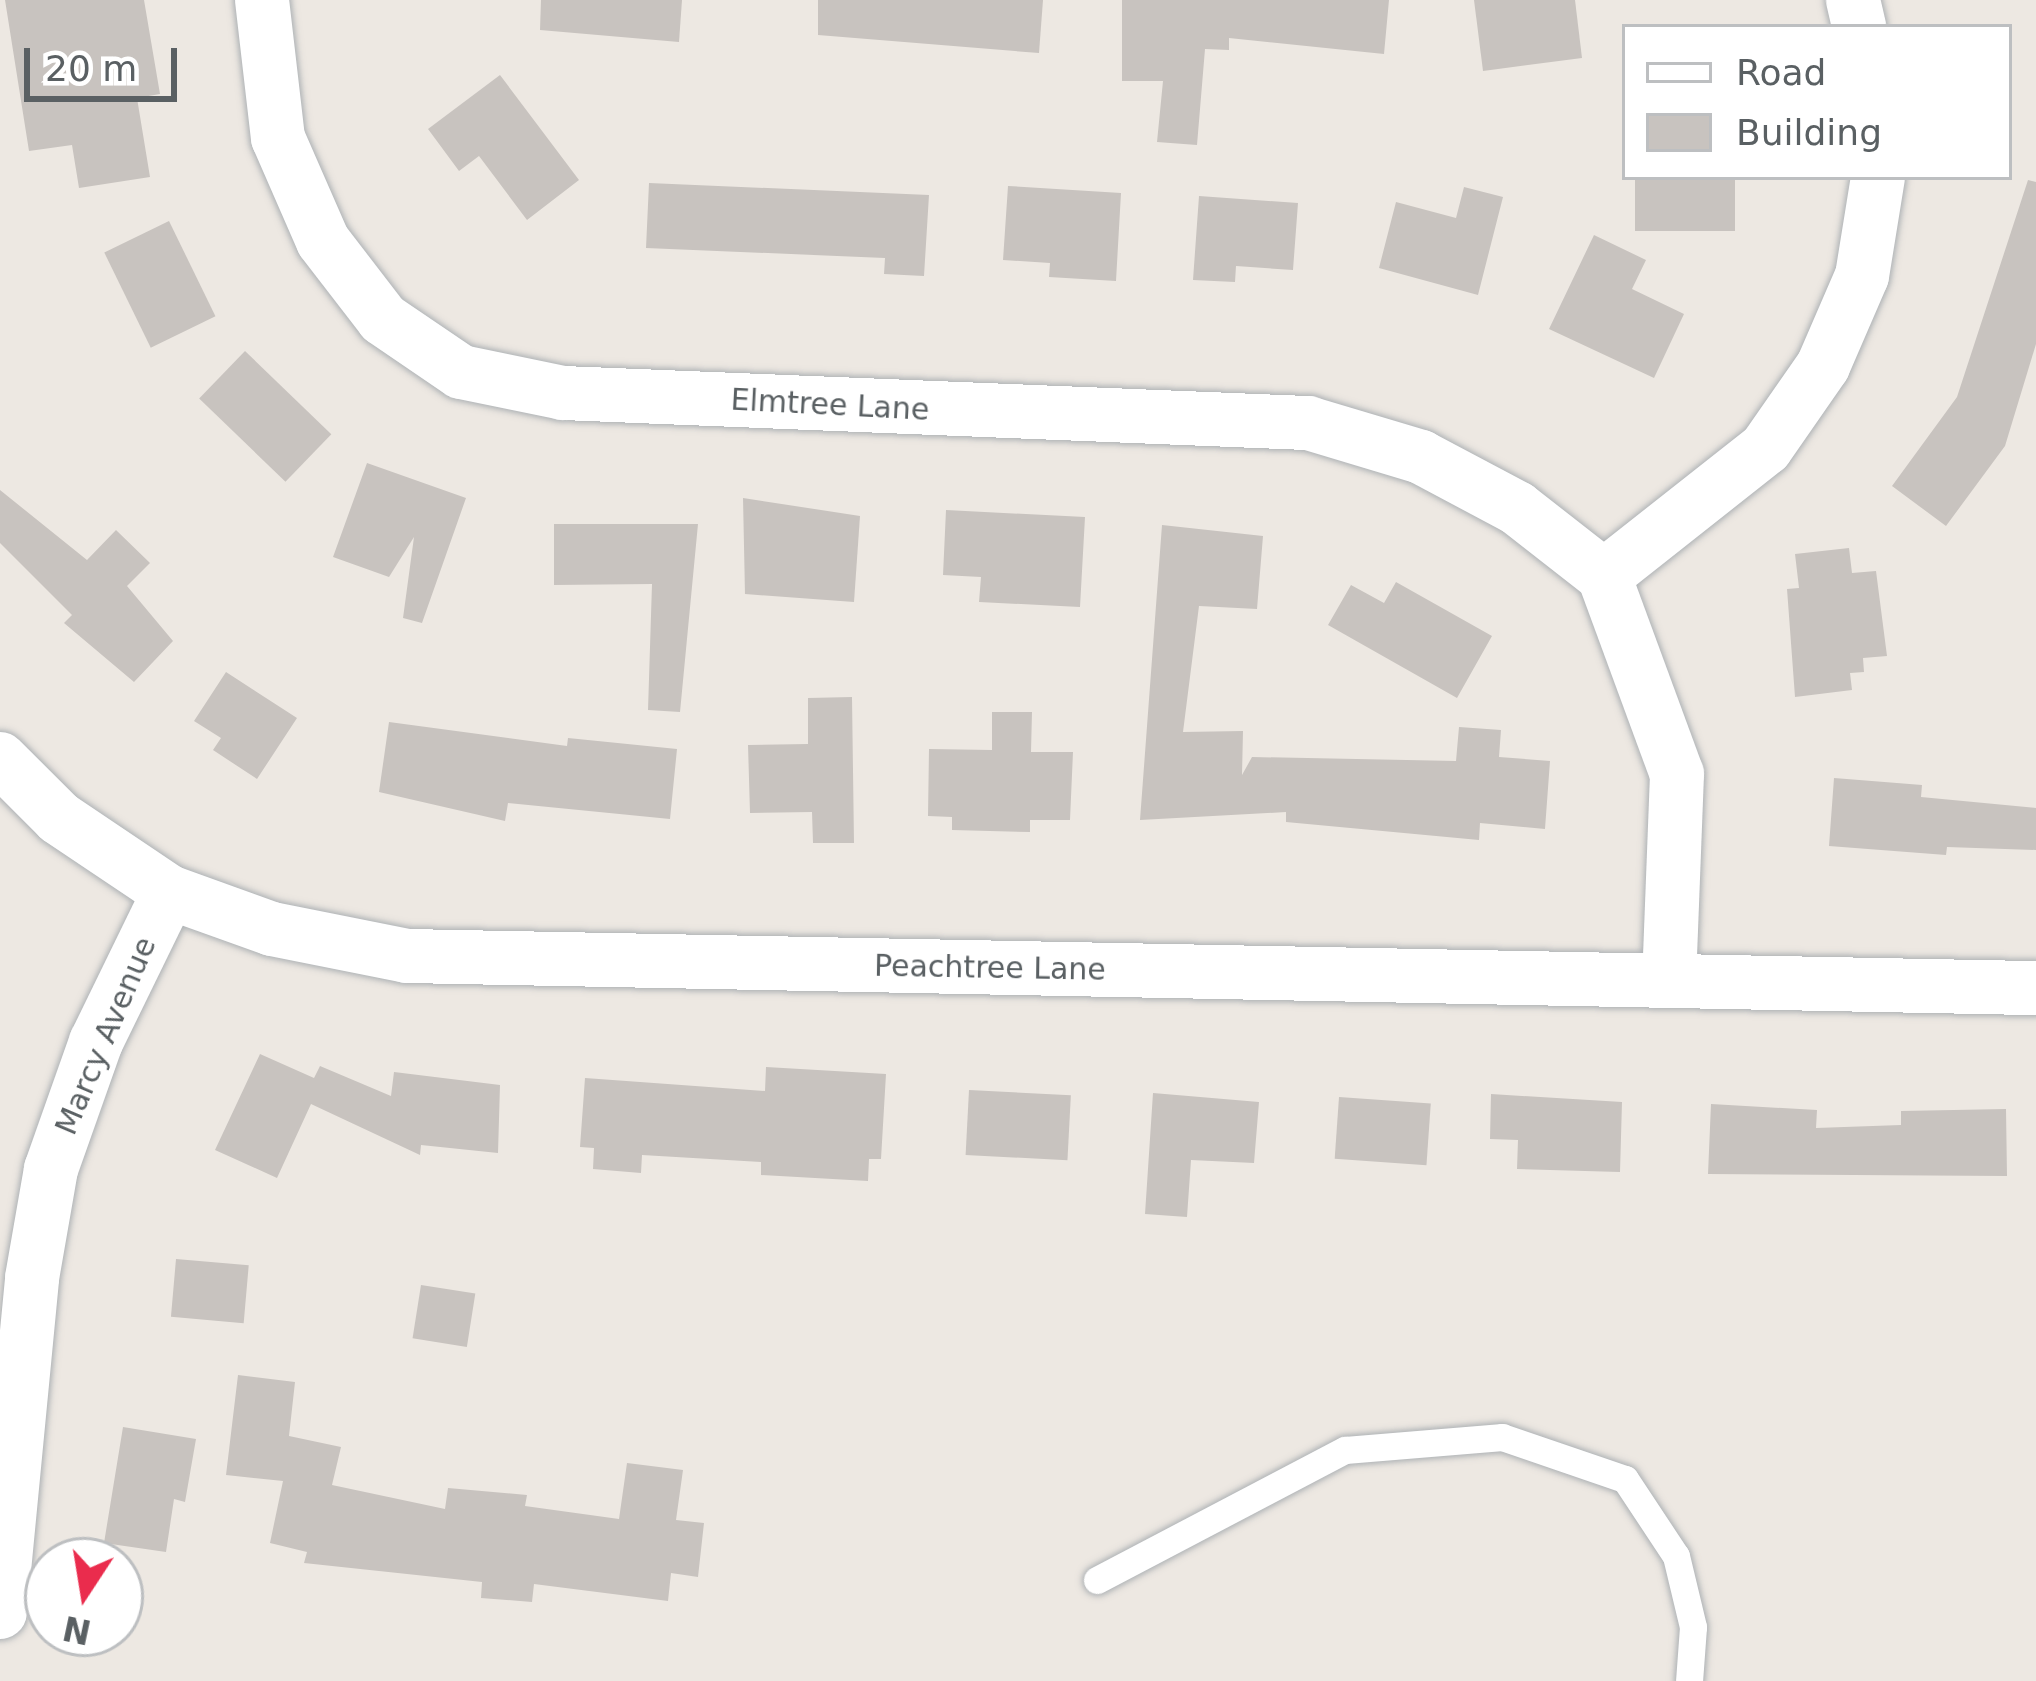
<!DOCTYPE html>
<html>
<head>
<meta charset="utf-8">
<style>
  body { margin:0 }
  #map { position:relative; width:2036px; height:1681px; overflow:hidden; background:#ede8e2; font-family:"DejaVu Sans",sans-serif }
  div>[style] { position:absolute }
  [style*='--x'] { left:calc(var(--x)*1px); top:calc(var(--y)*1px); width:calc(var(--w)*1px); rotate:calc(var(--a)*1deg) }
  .building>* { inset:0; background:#c8c3bf; transform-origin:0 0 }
  .roads { filter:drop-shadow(0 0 3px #aeb2b5) drop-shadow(0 0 3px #aeb2b5) }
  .lane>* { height:27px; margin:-13.5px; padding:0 13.5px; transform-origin:13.5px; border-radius:13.5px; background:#fff }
  .street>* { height:54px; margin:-27px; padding:0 27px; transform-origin:27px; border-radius:27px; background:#fff }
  span { translate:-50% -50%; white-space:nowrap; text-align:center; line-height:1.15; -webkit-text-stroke:10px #fff; paint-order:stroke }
  .street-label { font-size:30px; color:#5a6063 }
  .legend { position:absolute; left:1622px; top:24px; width:390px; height:156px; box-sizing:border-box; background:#fff; border:3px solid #bdbfc1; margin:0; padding:15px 21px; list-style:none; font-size:36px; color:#5a6063 }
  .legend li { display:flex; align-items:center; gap:24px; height:60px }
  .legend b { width:60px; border:3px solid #bdbfc1 }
  .north { position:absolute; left:24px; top:1537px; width:120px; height:120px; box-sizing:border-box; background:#fff; border:3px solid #bdbfc1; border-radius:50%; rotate:192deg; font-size:33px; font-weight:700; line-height:48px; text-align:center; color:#5a6063 }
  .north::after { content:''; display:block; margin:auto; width:42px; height:54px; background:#ea2c4d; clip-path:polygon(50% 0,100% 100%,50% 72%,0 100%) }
  .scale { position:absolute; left:24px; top:48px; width:153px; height:54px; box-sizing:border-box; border:6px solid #5a6063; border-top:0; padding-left:15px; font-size:36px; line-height:42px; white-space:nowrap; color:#5a6063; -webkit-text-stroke:9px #fff; paint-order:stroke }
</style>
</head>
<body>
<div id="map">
  <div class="building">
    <div style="clip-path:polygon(5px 0,144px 0,160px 94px,137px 98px,150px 177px,79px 188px,72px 145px,29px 151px)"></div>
    <div style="clip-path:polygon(541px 0,682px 0,679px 42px,540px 30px)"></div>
    <div style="clip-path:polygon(818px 0,1043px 0,1039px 53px,818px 35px)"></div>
    <div style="clip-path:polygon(1122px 0,1389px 0,1384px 54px,1229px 38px,1229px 50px,1205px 49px,1197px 145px,1157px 142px,1163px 81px,1122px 81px)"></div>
    <div style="clip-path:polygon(1474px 0,1575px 0,1582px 58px,1483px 71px)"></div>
    <div style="clip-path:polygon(500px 75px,579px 180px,527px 220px,479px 156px,459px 171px,428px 129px)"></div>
    <div style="left:1635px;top:177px;width:100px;height:54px"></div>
    <div style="clip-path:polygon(2028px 180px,2036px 182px,2036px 344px,2005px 446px,1946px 526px,1892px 486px,1957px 397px)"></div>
    <div style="clip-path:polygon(649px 183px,929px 195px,924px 276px,884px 274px,885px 258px,646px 248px)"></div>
    <div style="clip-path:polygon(1008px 186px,1121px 193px,1116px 281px,1049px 277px,1050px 263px,1003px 260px)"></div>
    <div style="clip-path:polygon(1464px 187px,1503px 197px,1478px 295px,1379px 268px,1396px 202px,1456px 218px)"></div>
    <div style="clip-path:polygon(1199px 196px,1298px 203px,1293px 270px,1236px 266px,1235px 282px,1193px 280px)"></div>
    <div style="left:169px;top:221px;width:106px;height:72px;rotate:64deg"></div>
    <div style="clip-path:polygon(1594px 235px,1646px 260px,1632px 289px,1684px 314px,1654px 378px,1549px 329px)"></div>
    <div style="left:245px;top:351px;width:120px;height:66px;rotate:44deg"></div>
    <div style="clip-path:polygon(367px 463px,466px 498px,422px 623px,403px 618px,414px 537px,389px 577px,333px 557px)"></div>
    <div style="clip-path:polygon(0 490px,87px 560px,116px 530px,150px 563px,127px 586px,173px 641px,134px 682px,64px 623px,72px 615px,0 543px)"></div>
    <div style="clip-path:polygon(743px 498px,860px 516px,854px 602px,745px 594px)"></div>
    <div style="clip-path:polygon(946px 510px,1085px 517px,1080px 607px,979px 602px,981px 577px,943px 575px)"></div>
    <div style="clip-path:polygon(554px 524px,698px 524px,680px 712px,648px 710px,652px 584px,554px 585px)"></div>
    <div style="clip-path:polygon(1162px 525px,1263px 536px,1257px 609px,1199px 606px,1183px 732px,1243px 731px,1242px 775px,1252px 757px,1456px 761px,1459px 727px,1501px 730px,1499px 757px,1550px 761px,1545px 829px,1480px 823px,1479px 840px,1286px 822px,1286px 812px,1140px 820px)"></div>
    <div style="clip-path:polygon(1849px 548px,1852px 573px,1876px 571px,1887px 656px,1863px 658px,1864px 672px,1850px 673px,1852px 690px,1795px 697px,1787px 589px,1799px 588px,1795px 554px)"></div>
    <div style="clip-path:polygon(1396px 582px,1492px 636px,1457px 698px,1328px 625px,1351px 585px,1384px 603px)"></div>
    <div style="clip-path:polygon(226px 672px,297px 718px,257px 779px,213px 750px,221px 738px,194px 721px)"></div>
    <div style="clip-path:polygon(852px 697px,854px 843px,813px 843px,812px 812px,750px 813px,748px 745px,808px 744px,808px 698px)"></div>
    <div style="clip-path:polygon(992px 712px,1032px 712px,1031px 752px,1073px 752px,1070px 820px,1030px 820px,1030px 832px,952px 830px,952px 817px,928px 816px,929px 749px,992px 750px)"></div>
    <div style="clip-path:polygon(389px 722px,567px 746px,568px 738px,677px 749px,670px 819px,508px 803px,505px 821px,379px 792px)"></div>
    <div style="clip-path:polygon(1834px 778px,1922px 785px,1921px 797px,2036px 808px,2036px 850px,1947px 847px,1946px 855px,1829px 846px)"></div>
    <div style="clip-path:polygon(260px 1054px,314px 1078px,320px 1066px,391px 1096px,394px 1072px,500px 1085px,498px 1153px,421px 1145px,420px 1155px,311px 1104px,277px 1178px,215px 1150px)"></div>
    <div style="clip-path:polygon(766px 1067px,886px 1074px,881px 1159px,869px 1159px,868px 1181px,761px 1175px,761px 1162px,642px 1155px,641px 1173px,593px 1169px,594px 1148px,580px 1147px,585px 1078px,765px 1091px)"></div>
    <div style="left:969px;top:1090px;width:102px;height:65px;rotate:3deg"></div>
    <div style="clip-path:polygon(1153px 1093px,1259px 1102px,1254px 1163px,1191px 1160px,1187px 1217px,1145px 1214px)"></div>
    <div style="clip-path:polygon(1491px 1094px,1622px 1102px,1620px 1172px,1517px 1169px,1518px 1140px,1490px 1139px)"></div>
    <div style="left:1339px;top:1097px;width:92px;height:62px;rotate:4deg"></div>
    <div style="clip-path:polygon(1711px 1104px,1817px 1110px,1816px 1128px,1901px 1125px,1901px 1111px,2006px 1109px,2007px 1176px,1708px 1174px)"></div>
    <div style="left:176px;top:1259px;width:73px;height:58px;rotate:5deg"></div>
    <div style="left:421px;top:1285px;width:55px;height:54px;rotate:9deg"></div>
    <div style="clip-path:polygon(238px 1375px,295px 1382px,289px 1436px,341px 1447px,332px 1485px,445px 1509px,448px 1488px,527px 1495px,525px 1506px,619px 1519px,627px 1463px,683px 1470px,676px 1520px,704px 1523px,698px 1577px,671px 1573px,668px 1601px,534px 1584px,532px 1602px,481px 1598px,482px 1582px,304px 1563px,307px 1552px,270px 1543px,283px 1481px,226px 1475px)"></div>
    <div style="clip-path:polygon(123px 1427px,196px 1439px,185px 1502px,174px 1499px,166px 1552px,104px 1543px)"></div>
  </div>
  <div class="roads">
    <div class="lane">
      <div style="--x:1097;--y:1580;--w:280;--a:-27.7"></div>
      <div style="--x:1345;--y:1450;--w:158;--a:-4.7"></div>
      <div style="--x:1502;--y:1437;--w:130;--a:18.9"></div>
      <div style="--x:1625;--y:1479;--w:92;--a:56.5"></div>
      <div style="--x:1676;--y:1556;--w:73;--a:76.5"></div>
      <div style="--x:1693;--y:1627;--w:54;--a:94.2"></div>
    </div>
    <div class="street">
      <div style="--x:262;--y:0;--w:139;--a:83.4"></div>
      <div style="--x:278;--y:138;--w:112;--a:66.4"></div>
      <div style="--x:323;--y:241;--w:98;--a:52.4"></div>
      <div style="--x:383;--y:319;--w:94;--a:34.2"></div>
      <div style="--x:461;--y:372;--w:104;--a:11.6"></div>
      <div style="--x:563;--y:393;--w:746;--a:2.31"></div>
      <div style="--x:1308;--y:423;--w:118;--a:16.7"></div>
      <div style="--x:1421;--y:457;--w:109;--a:28"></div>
      <div style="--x:1517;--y:508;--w:110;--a:38"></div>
      <div style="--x:1853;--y:0;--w:28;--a:77"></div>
      <div style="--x:1604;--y:576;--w:206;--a:-38.3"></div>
      <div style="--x:1766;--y:448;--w:100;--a:-55.2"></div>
      <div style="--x:1823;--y:366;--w:98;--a:-66.6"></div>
      <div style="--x:1862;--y:276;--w:100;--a:-80.8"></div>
      <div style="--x:1604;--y:576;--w:211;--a:69.8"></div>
      <div style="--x:1677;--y:774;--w:204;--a:92.2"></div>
      <div style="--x:0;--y:759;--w:83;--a:45"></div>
      <div style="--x:59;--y:818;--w:133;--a:33.9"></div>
      <div style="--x:169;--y:892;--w:109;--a:19.8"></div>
      <div style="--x:272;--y:929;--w:138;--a:11.3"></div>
      <div style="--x:407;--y:956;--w:1629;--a:1.13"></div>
      <div style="--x:0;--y:1612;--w:336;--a:-84.5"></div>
      <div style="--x:32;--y:1278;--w:111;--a:-80.1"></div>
      <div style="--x:51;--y:1169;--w:135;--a:-70.5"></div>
      <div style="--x:96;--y:1042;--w:167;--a:-64"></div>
    </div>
  </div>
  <div class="street-label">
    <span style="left:830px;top:405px;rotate:3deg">Elmtree Lane</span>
    <span style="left:990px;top:968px;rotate:1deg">Peachtree Lane</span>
    <span style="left:106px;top:1036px;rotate:-67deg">Marcy Avenue</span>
  </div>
  <ul class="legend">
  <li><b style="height:15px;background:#fff"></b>Road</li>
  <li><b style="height:33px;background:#c8c3bf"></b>Building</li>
  </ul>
  <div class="north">N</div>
  <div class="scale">20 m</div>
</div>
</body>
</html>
